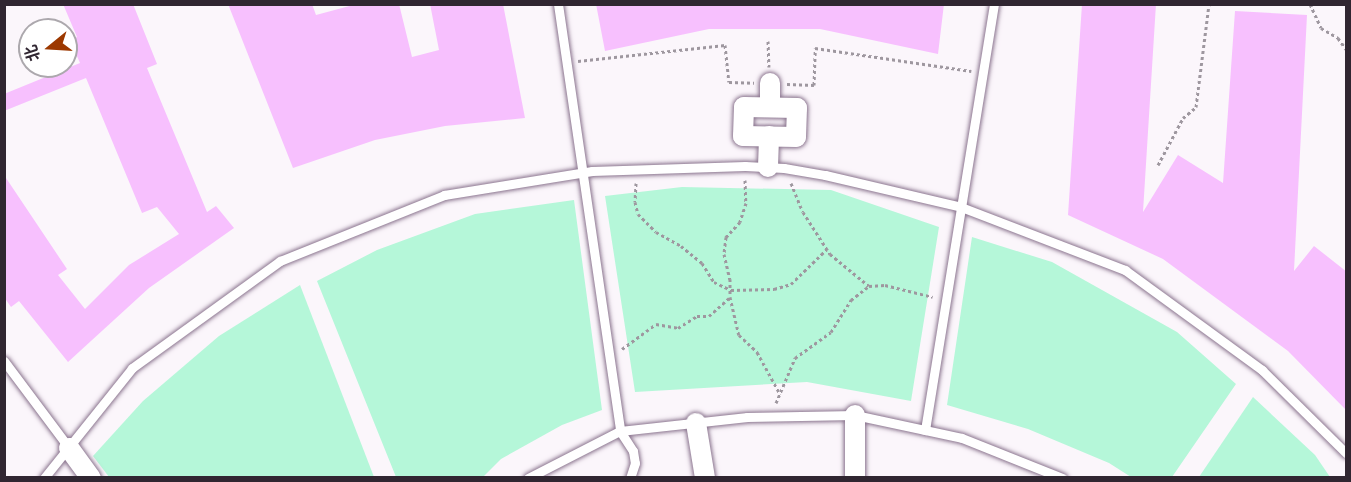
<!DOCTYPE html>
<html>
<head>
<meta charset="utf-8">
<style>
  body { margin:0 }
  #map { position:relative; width:1351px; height:482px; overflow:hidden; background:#fbf6fb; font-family:"Times New Roman","Noto Sans SC",serif }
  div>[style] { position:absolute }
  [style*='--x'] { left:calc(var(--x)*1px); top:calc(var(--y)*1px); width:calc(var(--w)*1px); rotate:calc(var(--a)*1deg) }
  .green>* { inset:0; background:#b5f7d9 }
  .building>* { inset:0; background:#f7c0fe }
  .path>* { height:3px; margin-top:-1.5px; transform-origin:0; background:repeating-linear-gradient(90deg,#9e979f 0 3px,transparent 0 6px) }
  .roads { filter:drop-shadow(0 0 2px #8b758f) drop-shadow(0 0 2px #8b758f) }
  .lane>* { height:9px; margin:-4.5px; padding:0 4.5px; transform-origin:4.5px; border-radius:4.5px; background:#fff }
  .street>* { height:20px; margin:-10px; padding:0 10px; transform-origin:10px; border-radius:10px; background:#fff }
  span { translate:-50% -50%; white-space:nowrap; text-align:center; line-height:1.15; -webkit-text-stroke:4.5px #fff; paint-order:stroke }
  .frame { position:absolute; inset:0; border:6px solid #302631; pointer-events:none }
  .north { position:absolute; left:18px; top:18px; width:60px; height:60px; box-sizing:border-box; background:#fff; border:2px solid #aca8ad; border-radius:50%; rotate:252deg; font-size:16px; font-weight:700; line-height:24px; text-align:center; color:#302631 }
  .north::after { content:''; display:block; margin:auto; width:21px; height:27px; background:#9c3800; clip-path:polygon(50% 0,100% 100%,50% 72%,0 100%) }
</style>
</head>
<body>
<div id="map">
  <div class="green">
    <div style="clip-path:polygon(682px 187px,831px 190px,939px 227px,911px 401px,807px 382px,635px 392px,605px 196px)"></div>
    <div style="clip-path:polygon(574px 200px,602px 410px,562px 425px,501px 459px,483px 477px,396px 477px,317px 281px,377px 250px,475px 214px)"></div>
    <div style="clip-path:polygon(972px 237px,1052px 262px,1177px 332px,1236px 384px,1172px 477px,1131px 477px,1109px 463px,1028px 429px,947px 405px)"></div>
    <div style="clip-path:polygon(300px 285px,374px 477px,109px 477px,93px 456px,143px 401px,219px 336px)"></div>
    <div style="clip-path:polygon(1253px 397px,1315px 455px,1330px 477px,1199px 477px)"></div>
  </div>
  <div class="building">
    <div style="clip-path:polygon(63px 4px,133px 4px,157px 64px,147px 68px,207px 212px,216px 206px,234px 228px,149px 288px,68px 362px,19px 301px,11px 307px,4px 297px,4px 175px,67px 269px,58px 275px,85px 309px,129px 265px,179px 234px,157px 207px,142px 213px,86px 78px,4px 111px,4px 94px,80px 63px,70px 40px,77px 37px)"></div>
    <div style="clip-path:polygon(228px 4px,312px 4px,316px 15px,357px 4px,399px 4px,412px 57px,439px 50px,430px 4px,503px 4px,525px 118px,445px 126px,375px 140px,293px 168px)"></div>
    <div style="clip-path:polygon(596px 4px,944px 4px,938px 54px,820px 29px,709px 29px,605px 51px)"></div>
    <div style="clip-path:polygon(1082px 4px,1156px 4px,1143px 212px,1178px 155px,1223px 183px,1235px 11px,1307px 15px,1294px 271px,1314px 246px,1347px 272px,1347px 411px,1288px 351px,1163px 259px,1068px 215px)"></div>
  </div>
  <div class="path">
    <div style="--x:1310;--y:4;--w:26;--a:65"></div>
    <div style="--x:1321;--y:28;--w:20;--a:30"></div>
    <div style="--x:1338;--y:38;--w:14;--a:54"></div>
    <div style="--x:768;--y:41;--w:26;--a:88"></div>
    <div style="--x:578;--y:61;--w:148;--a:-6.2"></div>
    <div style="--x:725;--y:45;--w:37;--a:84"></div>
    <div style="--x:729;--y:82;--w:25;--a:2"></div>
    <div style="--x:787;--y:84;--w:27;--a:2"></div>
    <div style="--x:814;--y:85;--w:37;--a:-88"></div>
    <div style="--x:815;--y:48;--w:158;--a:8.4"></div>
    <div style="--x:1158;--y:165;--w:53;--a:-62"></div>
    <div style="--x:1183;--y:118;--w:17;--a:-40"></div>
    <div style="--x:1196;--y:107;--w:104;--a:-82.8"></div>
    <div style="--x:745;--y:180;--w:23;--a:88"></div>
    <div style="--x:746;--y:203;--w:20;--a:108"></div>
    <div style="--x:740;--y:222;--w:21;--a:133"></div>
    <div style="--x:726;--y:237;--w:17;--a:97"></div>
    <div style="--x:724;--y:254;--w:26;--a:77"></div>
    <div style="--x:730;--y:279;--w:18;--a:90"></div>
    <div style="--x:730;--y:297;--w:39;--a:77"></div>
    <div style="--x:739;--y:335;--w:25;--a:43"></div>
    <div style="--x:757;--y:352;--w:48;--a:61.3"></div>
    <div style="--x:636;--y:183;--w:19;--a:93"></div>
    <div style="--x:635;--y:202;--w:12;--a:76"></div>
    <div style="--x:638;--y:214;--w:25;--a:45"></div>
    <div style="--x:656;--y:232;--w:29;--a:29"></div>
    <div style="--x:681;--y:246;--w:27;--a:39"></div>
    <div style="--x:702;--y:263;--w:22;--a:58"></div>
    <div style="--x:714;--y:282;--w:19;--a:25"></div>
    <div style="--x:731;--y:290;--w:43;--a:-1.3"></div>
    <div style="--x:774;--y:289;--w:18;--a:-16"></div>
    <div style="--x:791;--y:284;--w:50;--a:-44.2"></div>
    <div style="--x:791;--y:183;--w:31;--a:68"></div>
    <div style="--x:803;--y:212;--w:50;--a:57.3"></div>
    <div style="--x:830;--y:254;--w:50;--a:39.4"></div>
    <div style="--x:622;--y:349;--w:42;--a:-36.3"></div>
    <div style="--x:656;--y:324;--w:22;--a:10"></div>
    <div style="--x:678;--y:328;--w:22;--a:-32"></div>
    <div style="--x:697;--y:316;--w:12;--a:0"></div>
    <div style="--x:709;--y:316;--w:28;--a:-42"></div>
    <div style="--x:776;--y:403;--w:49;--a:-67.1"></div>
    <div style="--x:795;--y:358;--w:44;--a:-35.8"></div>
    <div style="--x:831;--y:332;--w:38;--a:-58"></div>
    <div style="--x:851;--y:300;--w:23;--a:-38"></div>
    <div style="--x:869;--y:286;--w:16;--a:-4"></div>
    <div style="--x:885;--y:285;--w:49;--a:14"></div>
  </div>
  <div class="roads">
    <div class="lane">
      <div style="--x:558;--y:4;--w:431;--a:81.7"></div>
      <div style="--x:620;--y:431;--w:24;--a:57"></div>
      <div style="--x:633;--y:451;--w:12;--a:81"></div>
      <div style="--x:635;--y:463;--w:16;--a:108"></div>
      <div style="--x:4;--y:361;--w:109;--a:53.2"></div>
      <div style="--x:925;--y:430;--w:432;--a:-80.8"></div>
      <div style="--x:44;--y:478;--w:141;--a:-51.3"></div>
      <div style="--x:132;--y:368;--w:183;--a:-35.9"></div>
      <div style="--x:280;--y:261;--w:177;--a:-21.9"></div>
      <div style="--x:444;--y:195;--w:150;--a:-9.2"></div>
      <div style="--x:592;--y:171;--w:153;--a:-1.9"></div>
      <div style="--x:745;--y:166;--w:39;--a:3"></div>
      <div style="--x:784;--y:168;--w:42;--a:9.7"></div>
      <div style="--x:825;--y:175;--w:140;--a:13.2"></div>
      <div style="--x:961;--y:207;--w:176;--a:21"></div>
      <div style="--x:1125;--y:270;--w:170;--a:36.1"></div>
      <div style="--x:1262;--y:370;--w:118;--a:44.7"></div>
      <div style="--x:528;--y:478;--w:103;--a:-27.1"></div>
      <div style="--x:620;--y:431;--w:128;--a:-6.3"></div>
      <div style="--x:747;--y:417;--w:108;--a:-1.1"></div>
      <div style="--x:855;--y:415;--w:109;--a:12.1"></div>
      <div style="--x:962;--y:438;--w:108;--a:21.8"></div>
    </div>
    <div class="street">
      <div style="--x:744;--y:107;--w:53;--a:1.1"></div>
      <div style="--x:797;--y:108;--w:29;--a:92"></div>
      <div style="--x:796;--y:137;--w:53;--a:-178.9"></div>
      <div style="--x:743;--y:136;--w:29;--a:-88"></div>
      <div style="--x:770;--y:107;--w:24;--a:-90"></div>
      <div style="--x:768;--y:167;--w:31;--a:-88"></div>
      <div style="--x:696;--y:423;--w:56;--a:80.7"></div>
      <div style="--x:69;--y:448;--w:37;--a:54"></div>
      <div style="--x:855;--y:478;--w:63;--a:-90"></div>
    </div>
  </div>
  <div class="frame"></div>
  <div class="north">北</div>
</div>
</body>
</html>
